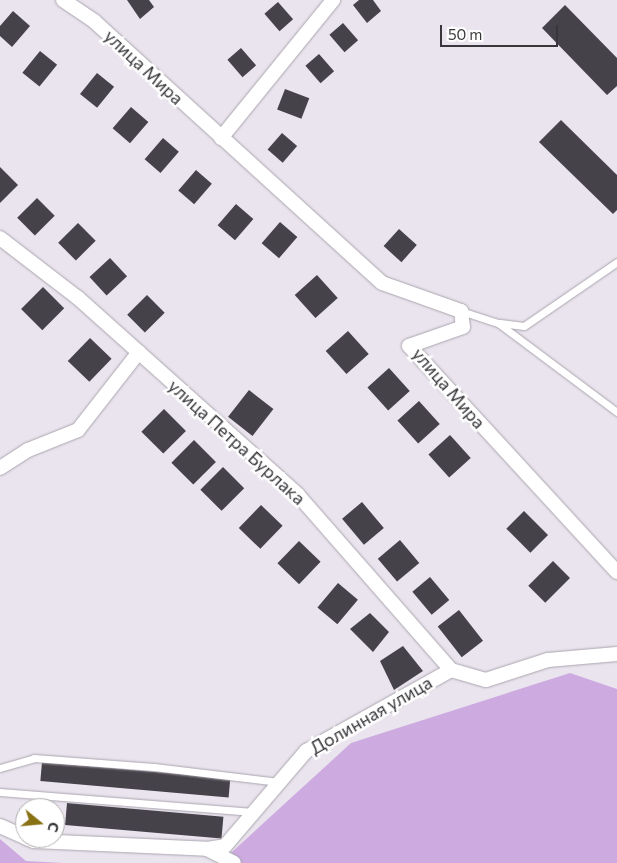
<!DOCTYPE html>
<html>
<head>
<meta charset="utf-8">
<style>
  body { margin:0 }
  #map { position:relative; width:617px; height:863px; overflow:hidden; background:#eae4ee; font-family:Commissioner,sans-serif }
  div>[style] { position:absolute }
  [style*='--x'] { left:calc(var(--x)*1px); top:calc(var(--y)*1px); width:calc(var(--w)*1px); rotate:calc(var(--a)*1deg) }
  .green>* { inset:0; background:#cdaae0 }
  .building>* { inset:0; background:#464249; transform-origin:0 0 }
  .roads { filter:drop-shadow(0 0 1px #aaa5ae) drop-shadow(0 0 1px #aaa5ae) }
  .service>* { height:7px; margin:-3.5px; padding:0 3.5px; transform-origin:3.5px; border-radius:3.5px; background:#fff }
  .minor>* { height:14px; margin:-7px; padding:0 7px; transform-origin:7px; border-radius:7px; background:#fff }
  span { translate:-50% -50%; white-space:nowrap; text-align:center; line-height:1.15; -webkit-text-stroke:5px #fff; paint-order:stroke }
  .street-label { font-size:18px; color:#38363a }
  .north { position:absolute; left:15px; top:798px; width:50px; height:50px; box-sizing:border-box; background:#fff; border:1px solid #afafb0; border-radius:50%; rotate:107deg; font-size:14px; font-weight:700; line-height:20px; text-align:center; color:#38363a }
  .north::after { content:''; display:block; margin:auto; width:18px; height:22px; background:#897214; clip-path:polygon(50% 0,100% 100%,50% 72%,0 100%) }
  .scale { position:absolute; left:440px; top:25px; width:118px; height:22px; box-sizing:border-box; border:2px solid #38363a; border-top:0; padding-left:6px; font-size:15px; line-height:18px; white-space:nowrap; color:#38363a; -webkit-text-stroke:4px #fff; paint-order:stroke }
</style>
</head>
<body>
<div id="map">
  <div class="green">
    <div style="clip-path:polygon(570px 673px,617px 689px,617px 863px,220px 863px,351px 743px)"></div>
    <div style="clip-path:polygon(0 839px,26px 861px,63px 863px,0 863px)"></div>
  </div>
  <div class="building">
    <div style="clip-path:polygon(127px 0,149px 0,154px 7px,140px 19px)"></div>
    <div style="clip-path:polygon(359px 0,373px 0,381px 11px,367px 23px,353px 5px)"></div>
    <div style="left:278px;top:2px;width:23px;height:18px;rotate:49deg"></div>
    <div style="clip-path:polygon(565px 5px,617px 58px,617px 86px,607px 95px,542px 28px)"></div>
    <div style="clip-path:polygon(13px 11px,30px 26px,12px 47px,0 36px,0 26px)"></div>
    <div style="left:343px;top:23px;width:23px;height:18px;rotate:49deg"></div>
    <div style="left:241px;top:48px;width:23px;height:18px;rotate:49deg"></div>
    <div style="left:40px;top:51px;width:22px;height:28px;rotate:39deg"></div>
    <div style="left:319px;top:54px;width:23px;height:18px;rotate:49deg"></div>
    <div style="left:97px;top:73px;width:22px;height:27px;rotate:39deg"></div>
    <div style="left:285px;top:89px;width:26px;height:22px;rotate:21deg"></div>
    <div style="left:131px;top:107px;width:23px;height:28px;rotate:41deg"></div>
    <div style="clip-path:polygon(561px 120px,617px 175px,617px 210px,613px 214px,539px 142px)"></div>
    <div style="left:282px;top:133px;width:20px;height:22px;rotate:41deg"></div>
    <div style="left:163px;top:138px;width:21px;height:28px;rotate:41deg"></div>
    <div style="clip-path:polygon(0 167px,18px 185px,0 203px)"></div>
    <div style="left:196px;top:170px;width:21px;height:27px;rotate:41deg"></div>
    <div style="left:37px;top:198px;width:25px;height:28px;rotate:45deg"></div>
    <div style="left:236px;top:204px;width:23px;height:28px;rotate:41deg"></div>
    <div style="left:280px;top:222px;width:23px;height:28px;rotate:41deg"></div>
    <div style="left:78px;top:223px;width:25px;height:28px;rotate:45deg"></div>
    <div style="left:399px;top:229px;width:24px;height:23px;rotate:42deg"></div>
    <div style="left:110px;top:258px;width:25px;height:28px;rotate:47deg"></div>
    <div style="left:317px;top:275px;width:31px;height:30px;rotate:48deg"></div>
    <div style="left:43px;top:287px;width:30px;height:31px;rotate:45deg"></div>
    <div style="left:147px;top:295px;width:25px;height:28px;rotate:45deg"></div>
    <div style="left:348px;top:331px;width:31px;height:30px;rotate:48deg"></div>
    <div style="left:90px;top:338px;width:30px;height:32px;rotate:44deg"></div>
    <div style="left:389px;top:368px;width:31px;height:29px;rotate:48deg"></div>
    <div style="left:249px;top:390px;width:31px;height:34px;rotate:38deg"></div>
    <div style="left:419px;top:401px;width:31px;height:29px;rotate:48deg"></div>
    <div style="left:164px;top:409px;width:31px;height:32px;rotate:45deg"></div>
    <div style="left:450px;top:435px;width:31px;height:29px;rotate:48deg"></div>
    <div style="left:194px;top:440px;width:31px;height:32px;rotate:45deg"></div>
    <div style="left:223px;top:467px;width:30px;height:32px;rotate:45deg"></div>
    <div style="left:362px;top:502px;width:34px;height:26px;rotate:50deg"></div>
    <div style="left:261px;top:505px;width:30px;height:32px;rotate:44deg"></div>
    <div style="left:524px;top:511px;width:34px;height:25px;rotate:45deg"></div>
    <div style="left:400px;top:540px;width:30px;height:29px;rotate:50deg"></div>
    <div style="left:299px;top:541px;width:30px;height:31px;rotate:44deg"></div>
    <div style="left:553px;top:561px;width:24px;height:35px;rotate:45deg"></div>
    <div style="left:430px;top:577px;width:30px;height:23px;rotate:50deg"></div>
    <div style="left:338px;top:583px;width:26px;height:32px;rotate:40deg"></div>
    <div style="left:459px;top:610px;width:39px;height:27px;rotate:52deg"></div>
    <div style="clip-path:polygon(370px 613px,389px 632px,373px 652px,350px 629px)"></div>
    <div style="clip-path:polygon(403px 646px,423px 671px,394px 690px,380px 661px)"></div>
    <div style="left:42px;top:762px;width:189px;height:19px;rotate:5deg"></div>
    <div style="left:67px;top:803px;width:157px;height:22px;rotate:5deg"></div>
  </div>
  <div class="roads">
    <div class="service">
      <div style="--x:461;--y:311;--w:39;--a:18"></div>
      <div style="--x:498;--y:323;--w:149;--a:36.8"></div>
      <div style="--x:500;--y:323;--w:24;--a:7"></div>
      <div style="--x:524;--y:326;--w:113;--a:-34.5"></div>
      <div style="--x:0;--y:768;--w:35;--a:-16"></div>
      <div style="--x:34;--y:758;--w:120;--a:4.3"></div>
      <div style="--x:154;--y:767;--w:126;--a:6.8"></div>
      <div style="--x:0;--y:792;--w:254;--a:4.5"></div>
    </div>
    <div class="minor">
      <div style="--x:63;--y:0;--w:37;--a:34"></div>
      <div style="--x:94;--y:21;--w:389;--a:42.3"></div>
      <div style="--x:382;--y:283;--w:84;--a:19.5"></div>
      <div style="--x:461;--y:311;--w:16;--a:83"></div>
      <div style="--x:463;--y:327;--w:57;--a:160.6"></div>
      <div style="--x:409;--y:346;--w:307;--a:47.4"></div>
      <div style="--x:221;--y:138;--w:178;--a:-50.9"></div>
      <div style="--x:0;--y:238;--w:98;--a:37.6"></div>
      <div style="--x:78;--y:298;--w:295;--a:41.8"></div>
      <div style="--x:298;--y:495;--w:232;--a:48.8"></div>
      <div style="--x:0;--y:468;--w:33;--a:-33"></div>
      <div style="--x:28;--y:450;--w:54;--a:-21.8"></div>
      <div style="--x:78;--y:430;--w:99;--a:-52"></div>
      <div style="--x:0;--y:826;--w:27;--a:24"></div>
      <div style="--x:26;--y:838;--w:9;--a:21"></div>
      <div style="--x:34;--y:841;--w:173;--a:2.6"></div>
      <div style="--x:207;--y:849;--w:18;--a:-9"></div>
      <div style="--x:225;--y:846;--w:125;--a:-49.5"></div>
      <div style="--x:306;--y:751;--w:166;--a:-29.2"></div>
      <div style="--x:451;--y:670;--w:36;--a:16"></div>
      <div style="--x:486;--y:680;--w:65;--a:-17.9"></div>
      <div style="--x:548;--y:660;--w:69;--a:-5"></div>
      <div style="--x:207;--y:849;--w:30;--a:27"></div>
    </div>
  </div>
  <div class="street-label">
    <span style="left:144px;top:67px;rotate:43deg">улица Мира</span>
    <span style="left:449px;top:388px;rotate:49deg">улица Мира</span>
    <span style="left:237px;top:442px;rotate:42deg">улица Петра Бурлака</span>
    <span style="left:371px;top:715px;rotate:-30deg">Долинная улица</span>
  </div>
  <div class="north">С</div>
  <div class="scale">50 m</div>
</div>
</body>
</html>
